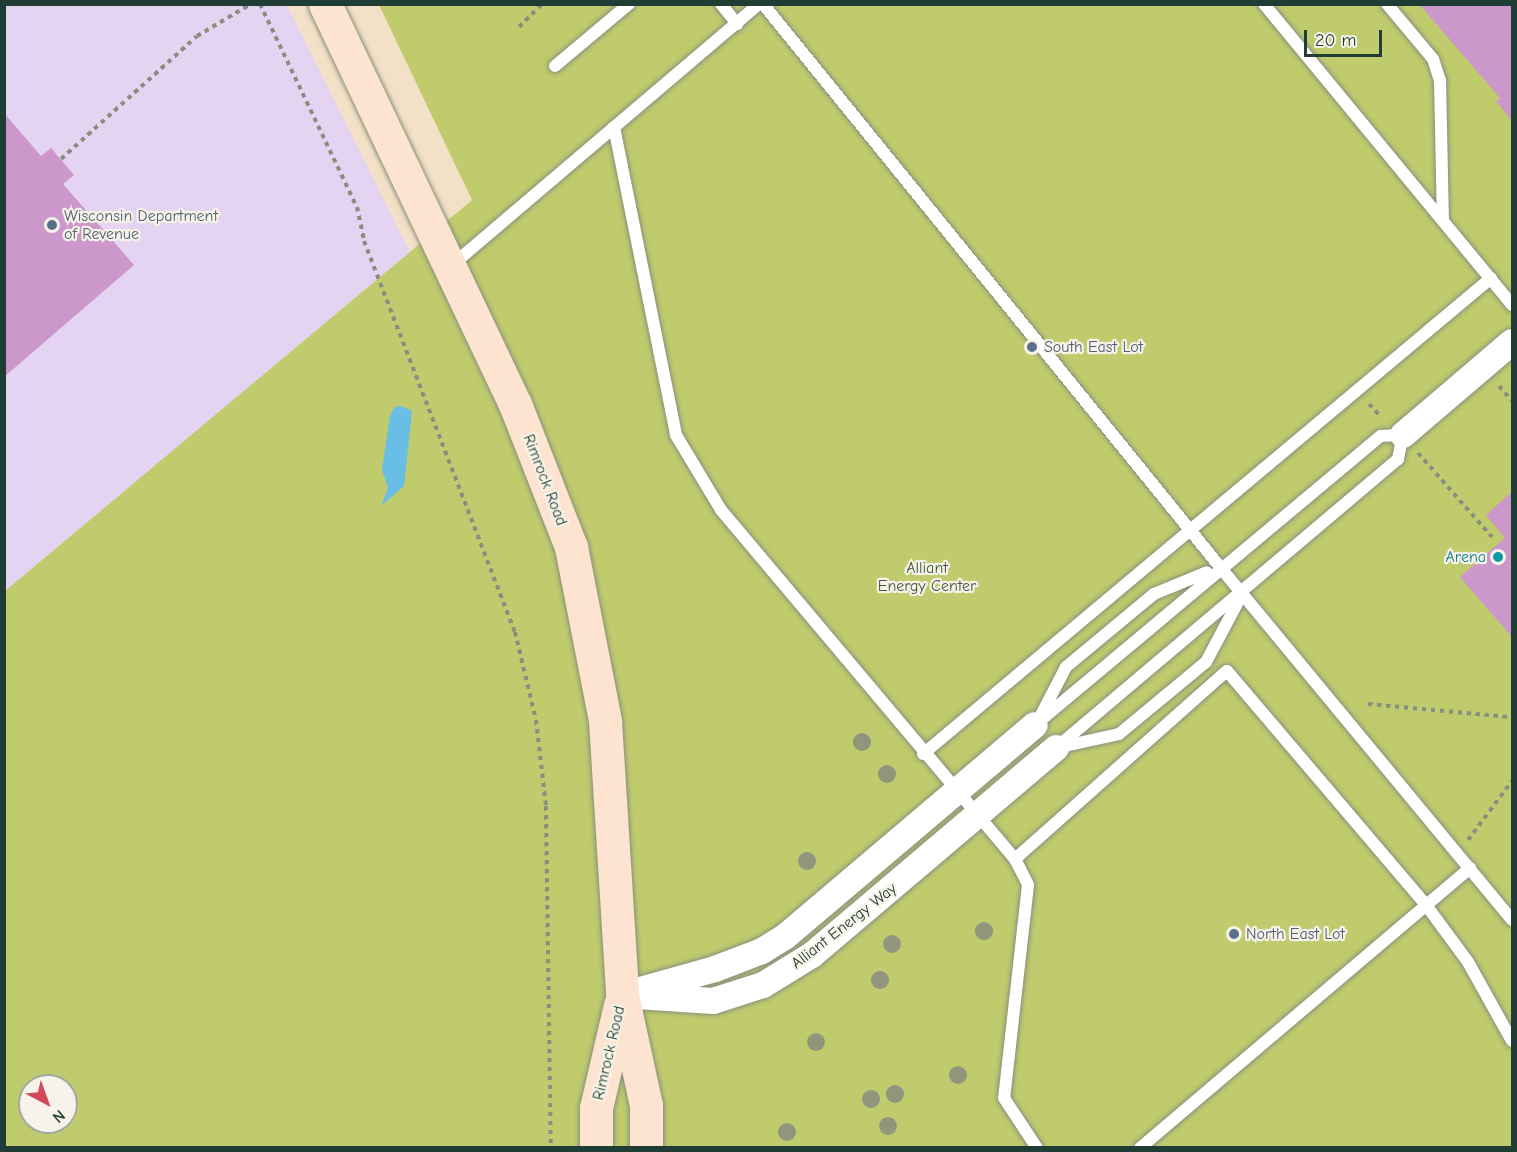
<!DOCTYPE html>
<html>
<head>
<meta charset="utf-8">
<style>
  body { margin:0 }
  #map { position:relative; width:1517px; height:1152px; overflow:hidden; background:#f3e1c7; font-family:"Comic Neue",sans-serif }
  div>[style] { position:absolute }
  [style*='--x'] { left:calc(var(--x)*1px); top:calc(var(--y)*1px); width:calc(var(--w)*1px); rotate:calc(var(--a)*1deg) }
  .built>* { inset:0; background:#e4d3f1 }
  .green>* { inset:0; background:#bfcb6d }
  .water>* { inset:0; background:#69bee5 }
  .building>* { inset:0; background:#cc98cb }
  .path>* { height:4px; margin-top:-2px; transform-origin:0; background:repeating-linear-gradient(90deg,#898f7e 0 4.5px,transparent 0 9px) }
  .roads { filter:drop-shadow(0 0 2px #898f7e) drop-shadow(0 0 2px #898f7e) }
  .service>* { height:12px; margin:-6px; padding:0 6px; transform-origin:6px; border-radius:6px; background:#fff }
  .minor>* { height:26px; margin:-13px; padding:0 13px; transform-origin:13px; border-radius:13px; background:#fff }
  .secondary>* { height:33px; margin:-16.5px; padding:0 16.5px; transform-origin:16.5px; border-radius:16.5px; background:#fde4d0 }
  .trees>* { width:18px; height:18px; margin:-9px; border-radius:50%; background:#90967c }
  .dots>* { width:16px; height:16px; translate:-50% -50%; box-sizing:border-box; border:3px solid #f7f3e8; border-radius:50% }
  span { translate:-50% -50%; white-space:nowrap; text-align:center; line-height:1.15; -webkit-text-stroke:4.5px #f7f3e8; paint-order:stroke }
  .service-label { font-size:16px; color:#4e5e75 }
  .left { translate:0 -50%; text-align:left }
  .street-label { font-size:16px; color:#1f3d34 }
  .culture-label { font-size:16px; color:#0d838f }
  .right { translate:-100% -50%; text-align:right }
  .park-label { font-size:16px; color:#3f593f }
  .frame { position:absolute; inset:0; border:6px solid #1f3d34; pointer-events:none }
  .north { position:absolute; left:18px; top:1074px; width:60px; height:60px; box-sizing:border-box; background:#f7f3e8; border:2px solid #a1aaa0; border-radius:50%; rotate:139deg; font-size:16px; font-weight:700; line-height:24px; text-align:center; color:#1f3d34 }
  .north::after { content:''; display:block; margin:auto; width:21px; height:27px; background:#d1495b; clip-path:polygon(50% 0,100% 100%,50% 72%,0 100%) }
  .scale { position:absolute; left:1304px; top:30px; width:78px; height:27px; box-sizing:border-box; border:3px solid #1f3d34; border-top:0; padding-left:8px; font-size:18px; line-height:21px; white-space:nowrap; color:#1f3d34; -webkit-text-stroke:4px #f7f3e8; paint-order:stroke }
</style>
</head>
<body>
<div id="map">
  <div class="built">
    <div style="clip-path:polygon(5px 5px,287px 5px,410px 252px,5px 591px)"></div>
  </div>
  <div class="green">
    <div style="clip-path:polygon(evenodd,379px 5px,1512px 5px,1512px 1147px,5px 1148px,5px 591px,472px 200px,379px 5px,30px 1086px,66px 1086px,66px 1122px,30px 1122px,30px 1086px)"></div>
  </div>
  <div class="water">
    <div style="clip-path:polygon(401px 406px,412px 411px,404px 486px,381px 506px,388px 488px,382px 470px,390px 415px,395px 407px)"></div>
  </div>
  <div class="building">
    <div style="clip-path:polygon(1419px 4px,1512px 4px,1512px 121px,1496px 101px,1500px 98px)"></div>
    <div style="clip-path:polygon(4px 113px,41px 156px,51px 148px,74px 175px,63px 184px,134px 265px,4px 377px)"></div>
    <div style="clip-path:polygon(1512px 492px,1512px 637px,1460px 577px,1505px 538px,1486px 515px)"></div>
  </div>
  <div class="path">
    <div style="--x:260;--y:4;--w:225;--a:64.5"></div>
    <div style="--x:357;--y:207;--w:35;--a:78"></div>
    <div style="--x:364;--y:241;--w:419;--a:68.9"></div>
    <div style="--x:515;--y:632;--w:90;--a:76.6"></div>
    <div style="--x:536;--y:720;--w:87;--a:83.4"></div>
    <div style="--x:546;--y:806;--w:342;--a:89.2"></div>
    <div style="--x:519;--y:27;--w:33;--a:-45"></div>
    <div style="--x:61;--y:159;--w:183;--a:-42.1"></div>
    <div style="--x:197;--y:36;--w:63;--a:-30.7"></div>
    <div style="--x:1499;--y:386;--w:20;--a:49"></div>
    <div style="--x:1369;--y:404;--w:16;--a:47"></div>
    <div style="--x:1418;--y:453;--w:112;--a:48.6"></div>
    <div style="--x:1368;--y:704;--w:145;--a:5.2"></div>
    <div style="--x:1468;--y:840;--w:74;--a:-53.3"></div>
  </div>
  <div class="roads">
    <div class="service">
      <div style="--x:721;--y:4;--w:26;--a:51"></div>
      <div style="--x:763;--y:4;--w:725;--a:50.93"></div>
      <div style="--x:1220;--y:567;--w:458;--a:50.4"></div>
      <div style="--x:1264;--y:4;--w:390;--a:50.5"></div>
      <div style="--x:1387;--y:4;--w:72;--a:50.1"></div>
      <div style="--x:1433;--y:59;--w:22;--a:72"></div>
      <div style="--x:1440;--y:80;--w:141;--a:88.8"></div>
      <div style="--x:555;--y:66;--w:97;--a:-40"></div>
      <div style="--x:614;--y:127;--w:314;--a:78.6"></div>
      <div style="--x:676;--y:435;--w:87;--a:59"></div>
      <div style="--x:721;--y:510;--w:456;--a:49.9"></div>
      <div style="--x:1015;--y:859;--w:29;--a:63"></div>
      <div style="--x:1028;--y:885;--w:214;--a:96.4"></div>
      <div style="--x:1004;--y:1098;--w:60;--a:56.6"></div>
      <div style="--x:451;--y:266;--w:404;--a:-40.4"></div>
      <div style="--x:1040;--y:717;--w:56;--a:-62.5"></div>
      <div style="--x:1066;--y:667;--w:114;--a:-39.7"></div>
      <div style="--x:1154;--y:594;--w:57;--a:-22.5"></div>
      <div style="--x:1035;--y:725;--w:451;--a:-39.9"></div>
      <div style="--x:1381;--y:436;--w:22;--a:-3"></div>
      <div style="--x:1403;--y:435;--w:25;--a:102"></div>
      <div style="--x:1398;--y:459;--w:448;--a:139.8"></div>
      <div style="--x:1060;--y:747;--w:60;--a:-12.4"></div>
      <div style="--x:1119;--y:734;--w:113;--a:-39.6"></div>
      <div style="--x:1206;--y:662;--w:70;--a:-62"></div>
      <div style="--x:923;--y:754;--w:741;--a:-39.96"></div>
      <div style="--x:1015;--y:859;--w:283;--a:-41.6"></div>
      <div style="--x:1227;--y:671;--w:307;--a:49.6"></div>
      <div style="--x:1426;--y:905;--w:71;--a:53.6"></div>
      <div style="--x:1468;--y:962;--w:90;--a:60.9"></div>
      <div style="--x:1140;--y:1148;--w:433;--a:-40.3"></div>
    </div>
    <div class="minor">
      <div style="--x:1403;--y:435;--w:143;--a:-40.5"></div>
      <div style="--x:640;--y:990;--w:78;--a:-15.6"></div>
      <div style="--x:715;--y:969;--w:50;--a:-21"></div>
      <div style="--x:762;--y:951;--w:28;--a:-32"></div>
      <div style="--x:786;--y:936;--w:326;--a:-40.3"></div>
      <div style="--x:622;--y:995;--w:91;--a:3.8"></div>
      <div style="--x:713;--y:1001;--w:52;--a:-17.7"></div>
      <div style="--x:763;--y:985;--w:57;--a:-31.5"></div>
      <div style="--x:812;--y:955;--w:320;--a:-40.3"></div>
    </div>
    <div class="secondary">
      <div style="--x:325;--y:4;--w:443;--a:64.6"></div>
      <div style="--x:515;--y:404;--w:154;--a:68.6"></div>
      <div style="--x:571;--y:547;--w:177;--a:78.9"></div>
      <div style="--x:605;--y:721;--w:275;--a:86.4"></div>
      <div style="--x:622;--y:995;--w:113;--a:77.7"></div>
      <div style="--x:646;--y:1105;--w:43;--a:90"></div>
      <div style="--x:596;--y:1148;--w:40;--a:-90"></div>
      <div style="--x:596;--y:1108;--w:106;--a:-76.9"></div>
    </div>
  </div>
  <div class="trees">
    <div style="left:862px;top:742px"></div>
    <div style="left:887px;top:774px"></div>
    <div style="left:807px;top:861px"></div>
    <div style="left:984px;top:931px"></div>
    <div style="left:892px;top:944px"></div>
    <div style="left:880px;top:980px"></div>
    <div style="left:816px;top:1042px"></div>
    <div style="left:958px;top:1075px"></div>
    <div style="left:895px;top:1094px"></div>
    <div style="left:871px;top:1099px"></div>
    <div style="left:888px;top:1126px"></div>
    <div style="left:787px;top:1132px"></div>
  </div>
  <div class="dots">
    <div style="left:52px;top:225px;background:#5c6f8a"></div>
    <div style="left:1032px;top:347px;background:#5c6f8a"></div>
    <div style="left:1498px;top:557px;background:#0f9aa8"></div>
    <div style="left:1234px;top:934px;background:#5c6f8a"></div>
  </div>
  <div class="service-label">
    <span class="left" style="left:64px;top:225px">Wisconsin Department<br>of Revenue</span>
    <span class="left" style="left:1044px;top:347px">South East Lot</span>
    <span class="left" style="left:1246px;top:934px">North East Lot</span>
  </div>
  <div class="street-label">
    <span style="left:545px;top:480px;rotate:69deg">Rimrock Road</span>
    <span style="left:844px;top:926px;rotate:-38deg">Alliant Energy Way</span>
    <span style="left:609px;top:1053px;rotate:-77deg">Rimrock Road</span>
  </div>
  <div class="culture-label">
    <span class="right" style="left:1486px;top:557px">Arena</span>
  </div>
  <div class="park-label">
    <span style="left:927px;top:577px">Alliant<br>Energy Center</span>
  </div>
  <div class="frame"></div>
  <div class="north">N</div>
  <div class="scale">20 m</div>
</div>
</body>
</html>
